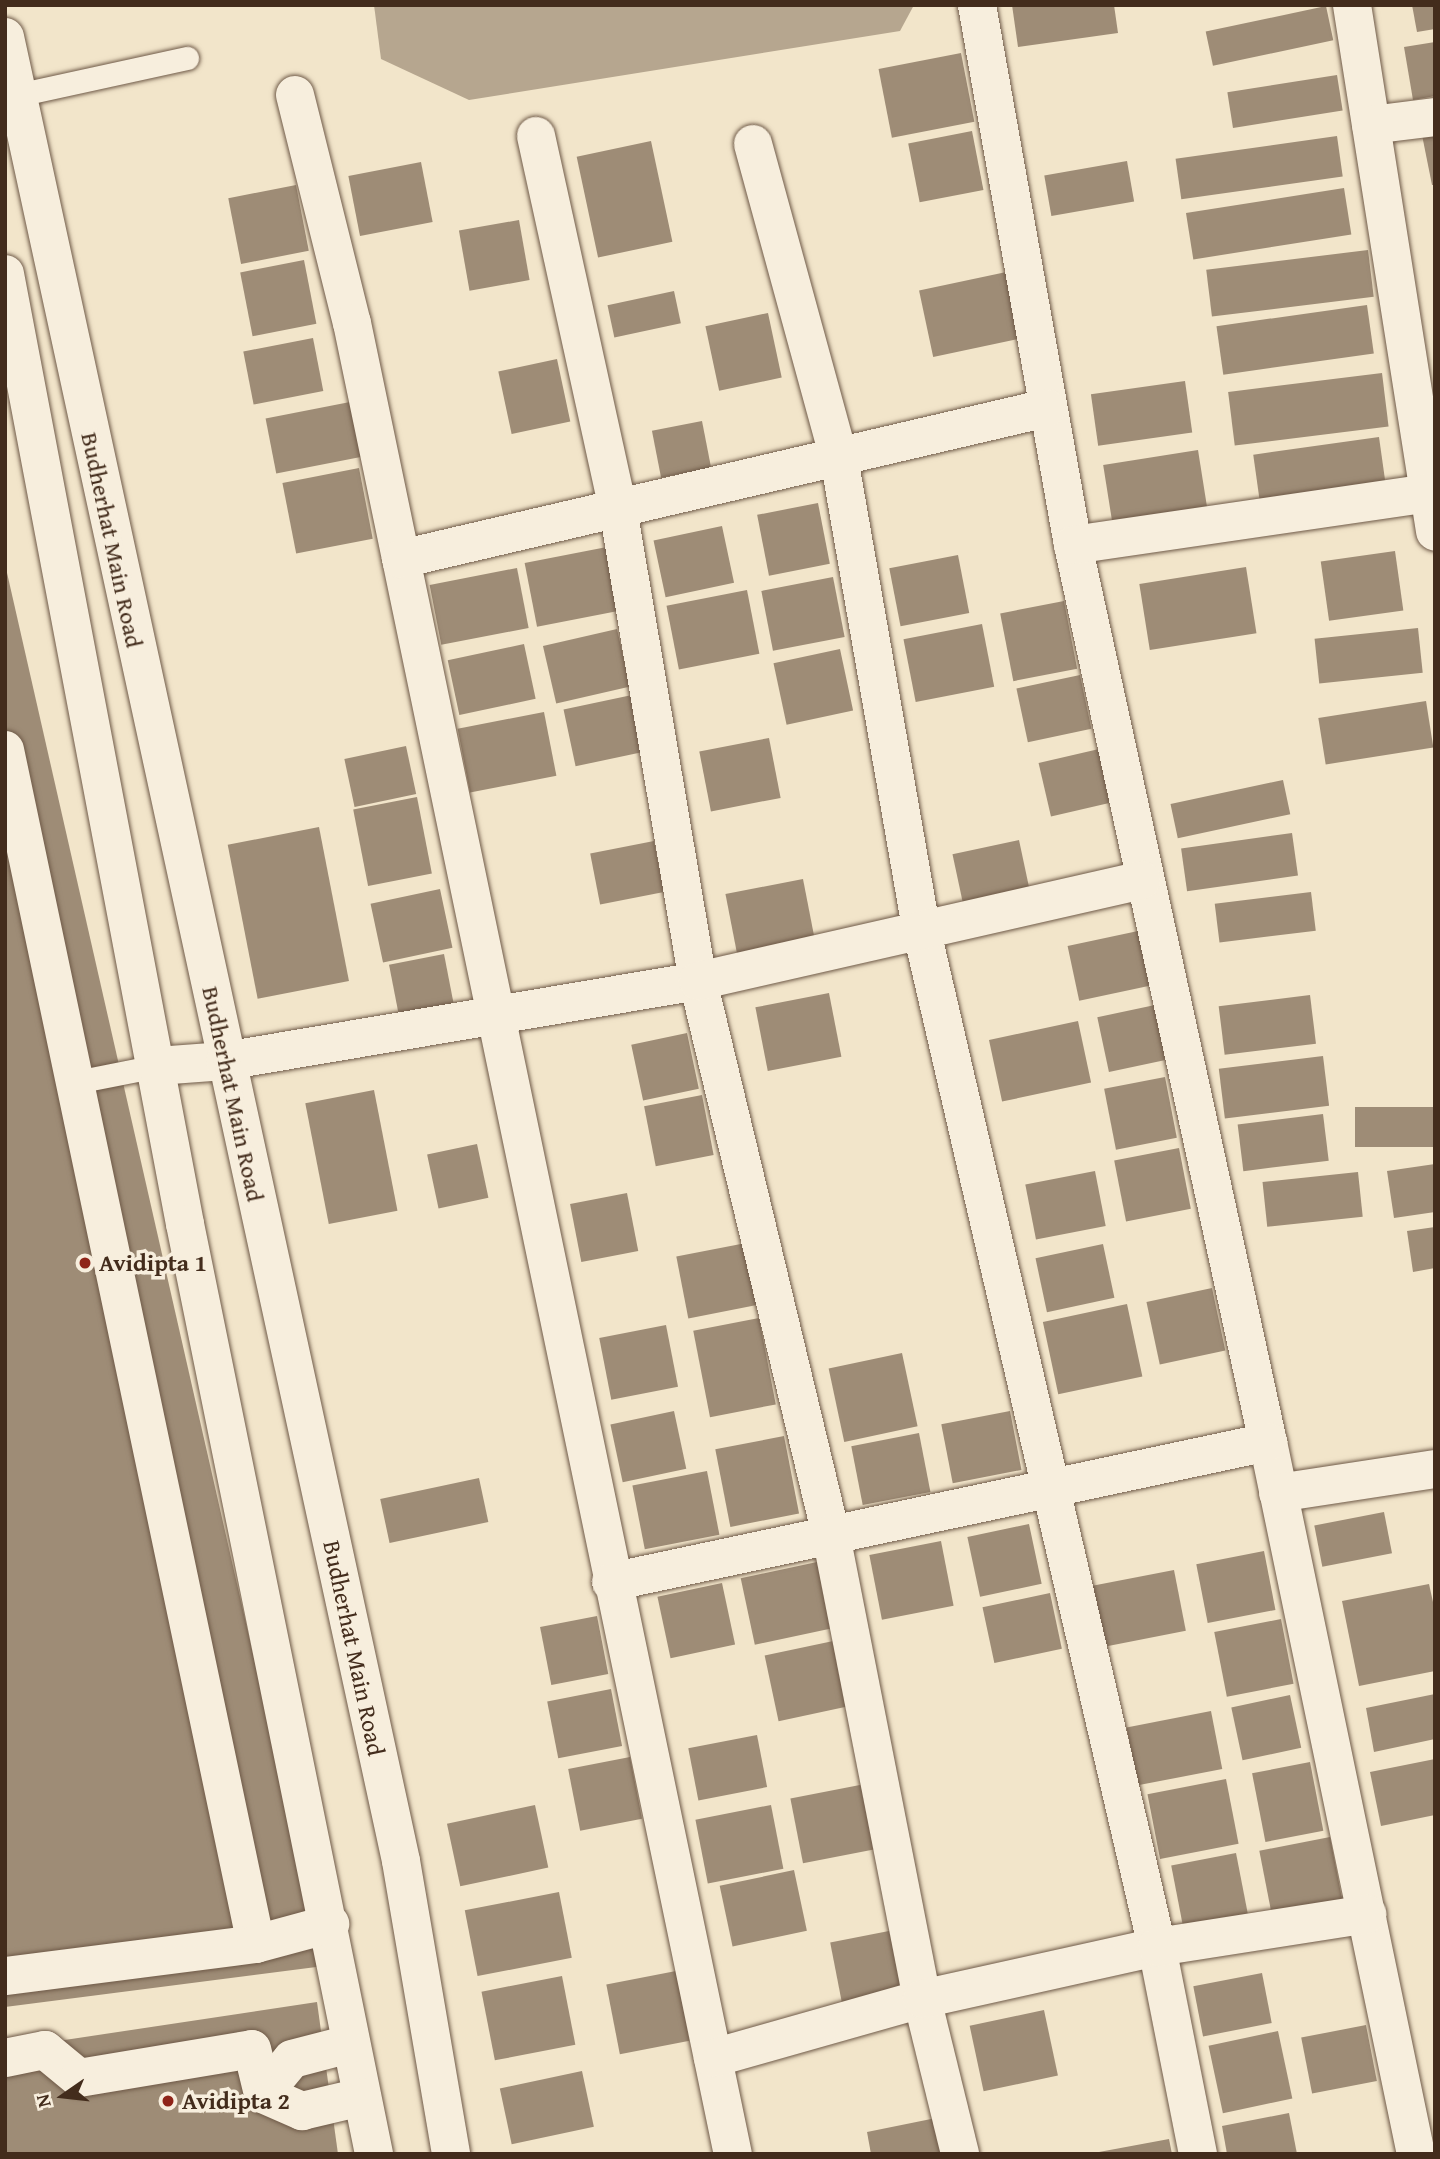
<!DOCTYPE html>
<html>
<head>
<meta charset="utf-8">
<style>
  body { margin:0 }
  #map { position:relative; width:1440px; height:2159px; overflow:hidden; background:#f2e5ca; font-family:"Gentium Book Plus",serif }
  div>[style] { position:absolute }
  [style*='--x'] { left:calc(var(--x)*1px); top:calc(var(--y)*1px); width:calc(var(--w)*1px); rotate:calc(var(--a)*1deg) }
  .water>* { inset:0; background:#b6a68f }
  .building>* { inset:0; background:#9e8c76; transform-origin:0 0 }
  .roads { filter:drop-shadow(0 0 2px #6f5a48) drop-shadow(0 0 2px #6f5a48) }
  .service>* { height:23px; margin:-11.5px; padding:0 11.5px; transform-origin:11.5px; border-radius:11.5px; background:#f7eedd }
  .minor>* { height:38px; margin:-19px; padding:0 19px; transform-origin:19px; border-radius:19px; background:#f7eedd }
  .dots>* { width:19px; height:19px; translate:-50% -50%; box-sizing:border-box; border:4px solid #f7eedd; border-radius:50% }
  span { translate:-50% -50%; white-space:nowrap; text-align:center; line-height:1.15; -webkit-text-stroke:7px #f7eedd; paint-order:stroke }
  .street-label { font-size:24px; color:#432c1c }
  .poi-label { font-size:24px; color:#432c1c; font-weight:700 }
  .left { translate:0 -50%; text-align:left }
  .frame { position:absolute; inset:0; border:7px solid #432c1c; pointer-events:none }
  .north { position:absolute; left:28px; top:2061px; width:70px; height:70px; -webkit-text-stroke:5px #f7eedd; paint-order:stroke; rotate:256deg; font-size:19px; font-weight:700; line-height:28px; text-align:center; color:#432c1c }
  .north::after { content:''; display:block; margin:auto; width:24px; height:32px; background:#432c1c; clip-path:polygon(50% 0,100% 100%,50% 72%,0 100%) }
</style>
</head>
<body>
<div id="map">
  <div class="water">
    <div style="clip-path:polygon(374px 5px,914px 5px,900px 31px,469px 100px,381px 59px)"></div>
  </div>
  <div class="building">
    <div style="clip-path:polygon(1012px 5px,1114px 5px,1118px 33px,1018px 47px)"></div>
    <div style="clip-path:polygon(1412px 5px,1435px 5px,1435px 29px,1417px 32px)"></div>
    <div style="left:1326px;top:6px;width:35px;height:123px;rotate:78deg"></div>
    <div style="clip-path:polygon(1435px 42px,1435px 96px,1413px 100px,1404px 47px)"></div>
    <div style="left:961px;top:53px;width:70px;height:84px;rotate:79deg"></div>
    <div style="left:1337px;top:75px;width:36px;height:111px;rotate:81deg"></div>
    <div style="left:972px;top:131px;width:60px;height:65px;rotate:79deg"></div>
    <div style="clip-path:polygon(1435px 133px,1435px 185px,1432px 185px,1422px 135px)"></div>
    <div style="left:1337px;top:136px;width:41px;height:163px;rotate:82deg"></div>
    <div style="left:651px;top:141px;width:103px;height:76px;rotate:78deg"></div>
    <div style="left:1127px;top:161px;width:41px;height:84px;rotate:80deg"></div>
    <div style="left:421px;top:162px;width:61px;height:74px;rotate:79deg"></div>
    <div style="left:296px;top:185px;width:67px;height:69px;rotate:79deg"></div>
    <div style="left:1344px;top:188px;width:47px;height:160px;rotate:81deg"></div>
    <div style="left:519px;top:220px;width:61px;height:61px;rotate:80deg"></div>
    <div style="left:1368px;top:250px;width:47px;height:163px;rotate:83deg"></div>
    <div style="left:304px;top:260px;width:65px;height:65px;rotate:79deg"></div>
    <div style="left:1011px;top:271px;width:68px;height:94px;rotate:78deg"></div>
    <div style="left:674px;top:291px;width:33px;height:68px;rotate:78deg"></div>
    <div style="left:1367px;top:305px;width:49px;height:152px;rotate:82deg"></div>
    <div style="left:768px;top:313px;width:66px;height:64px;rotate:78deg"></div>
    <div style="left:313px;top:338px;width:54px;height:71px;rotate:79deg"></div>
    <div style="left:557px;top:359px;width:64px;height:60px;rotate:78deg"></div>
    <div style="left:1382px;top:373px;width:54px;height:155px;rotate:83deg"></div>
    <div style="left:1185px;top:381px;width:52px;height:95px;rotate:82deg"></div>
    <div style="left:350px;top:402px;width:56px;height:86px;rotate:79deg"></div>
    <div style="left:702px;top:421px;width:48px;height:51px;rotate:79deg"></div>
    <div style="left:1379px;top:437px;width:52px;height:127px;rotate:82deg"></div>
    <div style="left:1198px;top:450px;width:74px;height:96px;rotate:81deg"></div>
    <div style="left:359px;top:468px;width:72px;height:78px;rotate:79deg"></div>
    <div style="left:818px;top:503px;width:62px;height:62px;rotate:79deg"></div>
    <div style="left:722px;top:526px;width:58px;height:70px;rotate:78deg"></div>
    <div style="left:612px;top:546px;width:65px;height:89px;rotate:79deg"></div>
    <div style="left:1395px;top:551px;width:60px;height:75px;rotate:82deg"></div>
    <div style="left:958px;top:555px;width:59px;height:70px;rotate:79deg"></div>
    <div style="clip-path:polygon(5px 564px,324px 1966px,5px 2007px)"></div>
    <div style="left:1246px;top:567px;width:67px;height:108px;rotate:81deg"></div>
    <div style="left:517px;top:568px;width:61px;height:89px;rotate:79deg"></div>
    <div style="left:833px;top:577px;width:61px;height:73px;rotate:79deg"></div>
    <div style="left:747px;top:590px;width:65px;height:82px;rotate:79deg"></div>
    <div style="left:1064px;top:601px;width:69px;height:65px;rotate:79deg"></div>
    <div style="left:982px;top:624px;width:64px;height:80px;rotate:79deg"></div>
    <div style="left:1418px;top:628px;width:45px;height:104px;rotate:84deg"></div>
    <div style="left:617px;top:629px;width:59px;height:76px;rotate:77deg"></div>
    <div style="left:524px;top:644px;width:56px;height:78px;rotate:78deg"></div>
    <div style="left:840px;top:649px;width:63px;height:68px;rotate:78deg"></div>
    <div style="left:1080px;top:675px;width:55px;height:65px;rotate:78deg"></div>
    <div style="left:632px;top:695px;width:58px;height:70px;rotate:78deg"></div>
    <div style="left:1426px;top:701px;width:47px;height:109px;rotate:81deg"></div>
    <div style="left:544px;top:712px;width:65px;height:88px;rotate:79deg"></div>
    <div style="left:769px;top:738px;width:61px;height:71px;rotate:79deg"></div>
    <div style="left:406px;top:746px;width:49px;height:63px;rotate:78deg"></div>
    <div style="left:1099px;top:749px;width:55px;height:62px;rotate:77deg"></div>
    <div style="left:1283px;top:780px;width:35px;height:115px;rotate:78deg"></div>
    <div style="left:417px;top:797px;width:78px;height:65px;rotate:79deg"></div>
    <div style="left:319px;top:827px;width:157px;height:93px;rotate:79deg"></div>
    <div style="left:1292px;top:833px;width:43px;height:112px;rotate:82deg"></div>
    <div style="left:1019px;top:840px;width:59px;height:68px;rotate:78deg"></div>
    <div style="left:654px;top:841px;width:52px;height:65px;rotate:79deg"></div>
    <div style="left:803px;top:879px;width:67px;height:79px;rotate:79deg"></div>
    <div style="left:440px;top:889px;width:60px;height:71px;rotate:78deg"></div>
    <div style="left:1311px;top:892px;width:39px;height:97px;rotate:83deg"></div>
    <div style="left:1138px;top:931px;width:56px;height:72px;rotate:78deg"></div>
    <div style="left:444px;top:954px;width:59px;height:56px;rotate:79deg"></div>
    <div style="left:829px;top:993px;width:65px;height:75px;rotate:79deg"></div>
    <div style="left:1310px;top:995px;width:49px;height:92px;rotate:83deg"></div>
    <div style="left:1155px;top:1005px;width:56px;height:59px;rotate:78deg"></div>
    <div style="left:1078px;top:1021px;width:63px;height:91px;rotate:78deg"></div>
    <div style="left:687px;top:1033px;width:57px;height:57px;rotate:78deg"></div>
    <div style="left:1323px;top:1056px;width:50px;height:105px;rotate:83deg"></div>
    <div style="left:1165px;top:1077px;width:62px;height:62px;rotate:79deg"></div>
    <div style="left:374px;top:1090px;width:123px;height:70px;rotate:79deg"></div>
    <div style="left:702px;top:1095px;width:61px;height:59px;rotate:79deg"></div>
    <div style="left:1435px;top:1107px;width:40px;height:80px;rotate:90deg"></div>
    <div style="left:1323px;top:1114px;width:47px;height:86px;rotate:83deg"></div>
    <div style="left:477px;top:1144px;width:55px;height:51px;rotate:78deg"></div>
    <div style="left:1179px;top:1148px;width:62px;height:66px;rotate:79deg"></div>
    <div style="clip-path:polygon(1435px 1164px,1435px 1212px,1394px 1218px,1387px 1171px)"></div>
    <div style="left:1095px;top:1171px;width:56px;height:71px;rotate:79deg"></div>
    <div style="left:1358px;top:1172px;width:45px;height:96px;rotate:84deg"></div>
    <div style="left:627px;top:1193px;width:59px;height:58px;rotate:79deg"></div>
    <div style="clip-path:polygon(1435px 1227px,1435px 1268px,1413px 1272px,1407px 1231px)"></div>
    <div style="left:746px;top:1243px;width:63px;height:71px;rotate:79deg"></div>
    <div style="left:1103px;top:1244px;width:55px;height:69px;rotate:78deg"></div>
    <div style="left:1212px;top:1288px;width:64px;height:67px;rotate:78deg"></div>
    <div style="left:1127px;top:1304px;width:74px;height:86px;rotate:78deg"></div>
    <div style="left:759px;top:1318px;width:88px;height:67px;rotate:79deg"></div>
    <div style="left:666px;top:1325px;width:63px;height:68px;rotate:79deg"></div>
    <div style="left:902px;top:1353px;width:75px;height:75px;rotate:78deg"></div>
    <div style="left:674px;top:1411px;width:59px;height:65px;rotate:78deg"></div>
    <div style="left:1010px;top:1411px;width:60px;height:70px;rotate:79deg"></div>
    <div style="left:919px;top:1433px;width:60px;height:69px;rotate:79deg"></div>
    <div style="left:784px;top:1436px;width:79px;height:70px;rotate:79deg"></div>
    <div style="left:707px;top:1471px;width:65px;height:76px;rotate:79deg"></div>
    <div style="left:479px;top:1478px;width:45px;height:101px;rotate:78deg"></div>
    <div style="left:1384px;top:1512px;width:42px;height:71px;rotate:79deg"></div>
    <div style="left:1029px;top:1524px;width:61px;height:63px;rotate:78deg"></div>
    <div style="left:941px;top:1541px;width:66px;height:73px;rotate:79deg"></div>
    <div style="left:1264px;top:1551px;width:60px;height:69px;rotate:79deg"></div>
    <div style="left:817px;top:1562px;width:68px;height:78px;rotate:78deg"></div>
    <div style="left:1174px;top:1570px;width:62px;height:83px;rotate:79deg"></div>
    <div style="left:722px;top:1583px;width:63px;height:66px;rotate:78deg"></div>
    <div style="clip-path:polygon(1429px 1584px,1435px 1611px,1435px 1671px,1359px 1686px,1342px 1601px)"></div>
    <div style="left:1050px;top:1593px;width:57px;height:69px;rotate:78deg"></div>
    <div style="left:597px;top:1616px;width:59px;height:58px;rotate:79deg"></div>
    <div style="left:1281px;top:1619px;width:66px;height:68px;rotate:79deg"></div>
    <div style="left:838px;top:1640px;width:67px;height:75px;rotate:78deg"></div>
    <div style="left:611px;top:1689px;width:58px;height:65px;rotate:79deg"></div>
    <div style="clip-path:polygon(1435px 1694px,1435px 1739px,1374px 1752px,1366px 1708px)"></div>
    <div style="left:1290px;top:1695px;width:54px;height:60px;rotate:78deg"></div>
    <div style="left:1211px;top:1711px;width:59px;height:86px;rotate:79deg"></div>
    <div style="left:757px;top:1735px;width:53px;height:70px;rotate:79deg"></div>
    <div style="left:630px;top:1757px;width:63px;height:63px;rotate:79deg"></div>
    <div style="clip-path:polygon(1435px 1759px,1435px 1815px,1381px 1826px,1370px 1772px)"></div>
    <div style="left:1310px;top:1762px;width:70px;height:59px;rotate:79deg"></div>
    <div style="left:1226px;top:1779px;width:66px;height:80px;rotate:79deg"></div>
    <div style="left:865px;top:1784px;width:66px;height:76px;rotate:79deg"></div>
    <div style="left:535px;top:1805px;width:64px;height:90px;rotate:78deg"></div>
    <div style="left:771px;top:1805px;width:65px;height:77px;rotate:79deg"></div>
    <div style="left:1330px;top:1837px;width:64px;height:72px;rotate:79deg"></div>
    <div style="left:1236px;top:1853px;width:66px;height:66px;rotate:79deg"></div>
    <div style="left:794px;top:1870px;width:62px;height:76px;rotate:78deg"></div>
    <div style="left:559px;top:1892px;width:67px;height:96px;rotate:79deg"></div>
    <div style="left:894px;top:1930px;width:67px;height:65px;rotate:79deg"></div>
    <div style="left:676px;top:1971px;width:71px;height:71px;rotate:79deg"></div>
    <div style="left:1262px;top:1973px;width:51px;height:70px;rotate:79deg"></div>
    <div style="left:562px;top:1976px;width:70px;height:82px;rotate:79deg"></div>
    <div style="clip-path:polygon(317px 2002px,338px 2154px,5px 2154px,5px 2049px)"></div>
    <div style="left:1044px;top:2010px;width:67px;height:76px;rotate:78deg"></div>
    <div style="left:1366px;top:2025px;width:57px;height:66px;rotate:79deg"></div>
    <div style="left:1278px;top:2031px;width:69px;height:71px;rotate:78deg"></div>
    <div style="left:582px;top:2071px;width:57px;height:84px;rotate:78deg"></div>
    <div style="clip-path:polygon(1289px 2113px,1297px 2154px,1227px 2154px,1222px 2126px)"></div>
    <div style="clip-path:polygon(936px 2118px,943px 2154px,871px 2154px,867px 2132px)"></div>
    <div style="clip-path:polygon(1169px 2139px,1172px 2154px,1099px 2154px,1099px 2152px)"></div>
  </div>
  <div class="roads">
    <div class="service">
      <div style="--x:17;--y:95;--w:174;--a:-12.3"></div>
      <div style="--x:76;--y:1082;--w:83;--a:-11.2"></div>
    </div>
    <div class="minor">
      <div style="--x:977;--y:5;--w:548;--a:79.92"></div>
      <div style="--x:1073;--y:545;--w:918;--a:77.74"></div>
      <div style="--x:1268;--y:1442;--w:727;--a:78.26"></div>
      <div style="--x:1352;--y:5;--w:533;--a:81.03"></div>
      <div style="--x:5;--y:37;--w:1866;--a:77.75"></div>
      <div style="--x:401;--y:1861;--w:297;--a:80.3"></div>
      <div style="--x:295;--y:95;--w:235;--a:76"></div>
      <div style="--x:352;--y:323;--w:1870;--a:78.25"></div>
      <div style="--x:1371;--y:125;--w:64;--a:-7.1"></div>
      <div style="--x:536;--y:136;--w:382;--a:77.6"></div>
      <div style="--x:618;--y:509;--w:479;--a:80.4"></div>
      <div style="--x:698;--y:981;--w:570;--a:76.5"></div>
      <div style="--x:831;--y:1535;--w:473;--a:78.9"></div>
      <div style="--x:922;--y:1999;--w:160;--a:76.2"></div>
      <div style="--x:753;--y:144;--w:326;--a:74.7"></div>
      <div style="--x:839;--y:458;--w:481;--a:80.1"></div>
      <div style="--x:922;--y:932;--w:1042;--a:76.96"></div>
      <div style="--x:1157;--y:1947;--w:211;--a:78.8"></div>
      <div style="--x:5;--y:274;--w:967;--a:79.27"></div>
      <div style="--x:185;--y:1224;--w:949;--a:78.51"></div>
      <div style="--x:1073;--y:545;--w:366;--a:-8.3"></div>
      <div style="--x:401;--y:559;--w:663;--a:-13.16"></div>
      <div style="--x:5;--y:750;--w:1220;--a:78.13"></div>
      <div style="--x:256;--y:1944;--w:253;--a:172.7"></div>
      <div style="--x:157;--y:1066;--w:68;--a:-4.2"></div>
      <div style="--x:225;--y:1061;--w:480;--a:-9.6"></div>
      <div style="--x:698;--y:981;--w:455;--a:-12.8"></div>
      <div style="--x:1278;--y:1493;--w:159;--a:-8.7"></div>
      <div style="--x:611;--y:1582;--w:672;--a:-12.03"></div>
      <div style="--x:256;--y:1944;--w:77;--a:-15.1"></div>
      <div style="--x:5;--y:2058;--w:41;--a:-11.3"></div>
      <div style="--x:45;--y:2050;--w:44;--a:39.5"></div>
      <div style="--x:79;--y:2078;--w:175;--a:-9.5"></div>
      <div style="--x:252;--y:2049;--w:46;--a:76.3"></div>
      <div style="--x:713;--y:2058;--w:217;--a:-15.8"></div>
      <div style="--x:922;--y:1999;--w:241;--a:-12.5"></div>
      <div style="--x:1157;--y:1947;--w:213;--a:-8.9"></div>
      <div style="--x:263;--y:2094;--w:45;--a:-50.4"></div>
      <div style="--x:292;--y:2059;--w:60;--a:-14.5"></div>
      <div style="--x:263;--y:2094;--w:43;--a:23.6"></div>
      <div style="--x:302;--y:2111;--w:61;--a:-13.3"></div>
    </div>
  </div>
  <div class="dots">
    <div style="left:85px;top:1263px;background:#8f2418"></div>
    <div style="left:168px;top:2101px;background:#8f2418"></div>
  </div>
  <div class="street-label">
    <span style="left:112px;top:540px;rotate:78deg">Budherhat Main Road</span>
    <span style="left:233px;top:1094px;rotate:78deg">Budherhat Main Road</span>
    <span style="left:354px;top:1648px;rotate:78deg">Budherhat Main Road</span>
  </div>
  <div class="poi-label">
    <span class="left" style="left:99px;top:1263px">Avidipta 1</span>
    <span class="left" style="left:182px;top:2101px">Avidipta 2</span>
  </div>
  <div class="frame"></div>
  <div class="north">N</div>
</div>
</body>
</html>
